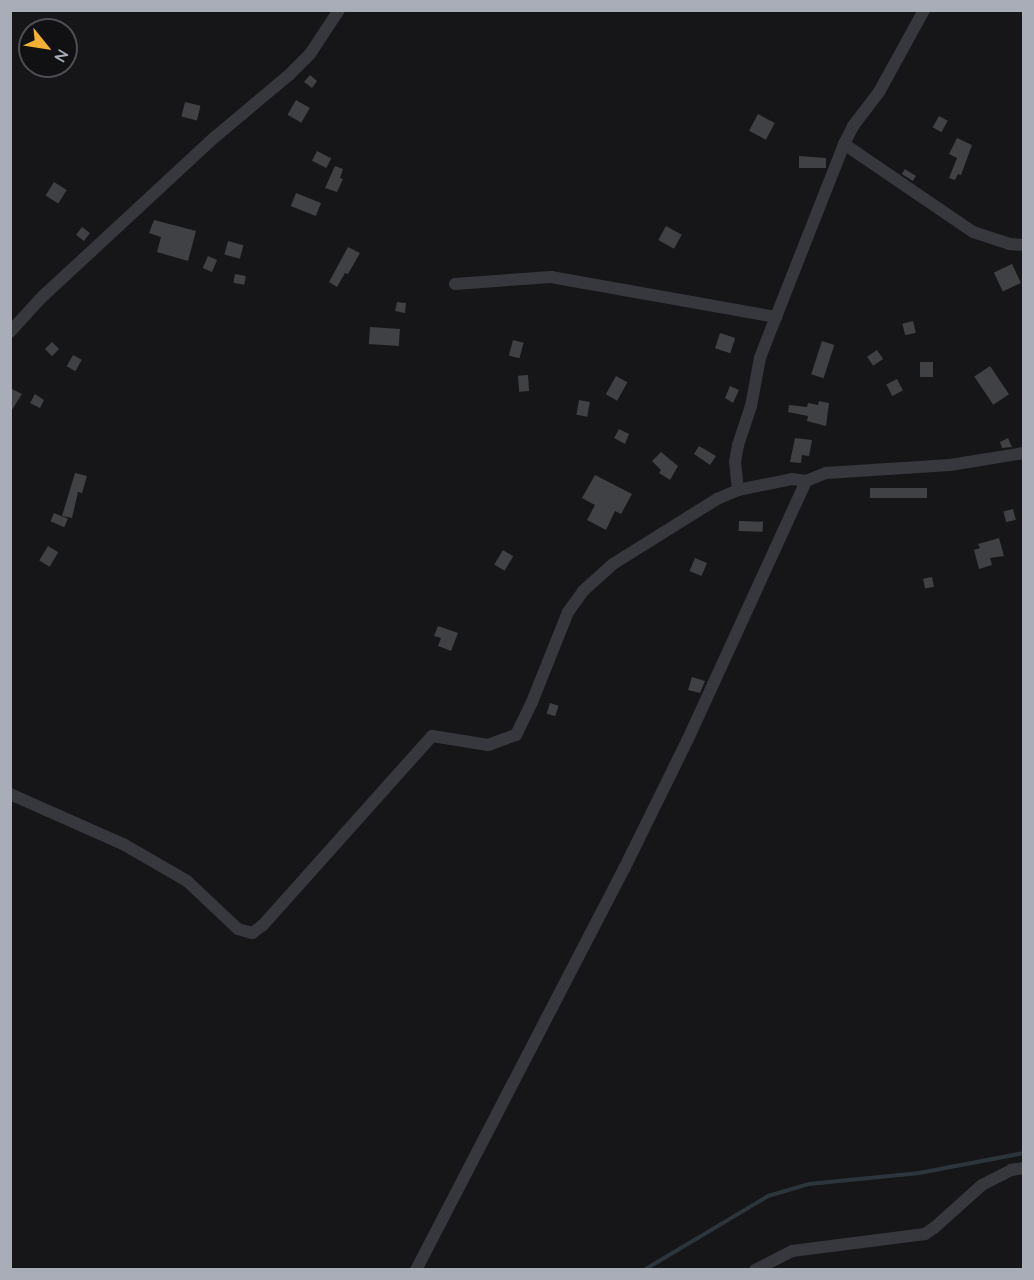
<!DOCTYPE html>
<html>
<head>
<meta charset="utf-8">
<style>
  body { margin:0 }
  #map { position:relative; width:1034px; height:1280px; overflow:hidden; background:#161618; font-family:Quicksand,sans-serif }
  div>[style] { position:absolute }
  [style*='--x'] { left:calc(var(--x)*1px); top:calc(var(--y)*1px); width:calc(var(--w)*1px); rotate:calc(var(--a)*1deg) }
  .stream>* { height:4px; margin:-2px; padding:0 2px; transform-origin:2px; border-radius:2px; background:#2c353c }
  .building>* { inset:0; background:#404145; transform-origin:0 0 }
  .minor>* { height:12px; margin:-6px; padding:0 6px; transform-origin:6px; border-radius:6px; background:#37383d }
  span { translate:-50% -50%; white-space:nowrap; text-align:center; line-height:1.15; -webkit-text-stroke:5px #111113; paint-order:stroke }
  .frame { position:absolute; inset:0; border:12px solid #a8adb8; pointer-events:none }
  .north { position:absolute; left:18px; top:18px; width:60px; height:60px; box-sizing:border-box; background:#111113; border:2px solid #4d4f55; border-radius:50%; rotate:120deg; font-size:16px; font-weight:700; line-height:24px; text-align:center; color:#a8adb8 }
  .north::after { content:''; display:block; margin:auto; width:21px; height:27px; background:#f2b134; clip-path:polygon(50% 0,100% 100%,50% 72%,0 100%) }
</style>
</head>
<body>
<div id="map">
  <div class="stream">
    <div style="--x:644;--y:1270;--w:144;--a:-30.8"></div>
    <div style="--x:768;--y:1196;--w:43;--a:-16.3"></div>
    <div style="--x:809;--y:1184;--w:111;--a:-5.7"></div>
    <div style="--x:919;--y:1173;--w:107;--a:-10.8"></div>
  </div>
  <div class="building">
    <div style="clip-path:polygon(310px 75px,317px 81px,312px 88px,304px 82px)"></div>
    <div style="left:296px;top:100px;width:16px;height:17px;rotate:30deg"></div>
    <div style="left:185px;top:102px;width:16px;height:15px;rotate:14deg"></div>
    <div style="left:758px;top:114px;width:19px;height:19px;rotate:28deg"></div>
    <div style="left:939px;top:116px;width:10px;height:13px;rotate:29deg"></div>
    <div style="clip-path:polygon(957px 138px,972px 145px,961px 175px,958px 174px,955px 180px,949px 178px,957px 158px,949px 154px)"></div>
    <div style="left:317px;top:151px;width:16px;height:11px;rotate:27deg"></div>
    <div style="clip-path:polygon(799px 156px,826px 158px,826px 168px,799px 168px)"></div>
    <div style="clip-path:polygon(335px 166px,343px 169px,340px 178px,343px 179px,337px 192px,325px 188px)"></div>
    <div style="left:905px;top:169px;width:13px;height:6px;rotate:32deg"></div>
    <div style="left:54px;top:182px;width:15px;height:16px;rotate:32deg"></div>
    <div style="left:296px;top:193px;width:27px;height:14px;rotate:22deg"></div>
    <div style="clip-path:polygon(154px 220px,196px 231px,188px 261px,157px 252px,161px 237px,149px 233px)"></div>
    <div style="left:666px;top:226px;width:18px;height:16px;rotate:29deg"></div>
    <div style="left:82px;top:227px;width:10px;height:10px;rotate:37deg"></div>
    <div style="left:228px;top:241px;width:16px;height:14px;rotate:15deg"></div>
    <div style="clip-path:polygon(348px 247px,360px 253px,348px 274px,345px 273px,337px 287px,329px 282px)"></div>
    <div style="left:208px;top:256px;width:10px;height:13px;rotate:24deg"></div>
    <div style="left:1012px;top:264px;width:21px;height:20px;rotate:65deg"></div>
    <div style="left:235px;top:274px;width:11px;height:9px;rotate:10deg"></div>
    <div style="clip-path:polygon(397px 302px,406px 303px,405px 313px,395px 311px)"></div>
    <div style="left:913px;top:321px;width:12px;height:11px;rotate:76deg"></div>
    <div style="left:370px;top:327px;width:30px;height:17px;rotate:4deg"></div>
    <div style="left:720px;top:333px;width:16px;height:16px;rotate:18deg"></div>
    <div style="left:513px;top:340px;width:11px;height:16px;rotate:15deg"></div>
    <div style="left:822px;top:341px;width:13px;height:35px;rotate:18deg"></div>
    <div style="left:52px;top:342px;width:10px;height:10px;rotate:45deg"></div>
    <div style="left:877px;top:350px;width:11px;height:12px;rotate:56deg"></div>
    <div style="left:73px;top:355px;width:10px;height:13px;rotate:29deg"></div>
    <div style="left:920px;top:362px;width:13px;height:15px"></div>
    <div style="left:990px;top:366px;width:34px;height:19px;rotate:56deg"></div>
    <div style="left:528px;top:375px;width:16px;height:10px;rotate:86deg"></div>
    <div style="left:616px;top:376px;width:13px;height:21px;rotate:29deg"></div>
    <div style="left:897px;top:379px;width:13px;height:12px;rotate:63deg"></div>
    <div style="clip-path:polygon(730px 386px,739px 390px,733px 403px,725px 398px)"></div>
    <div style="clip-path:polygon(10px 388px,22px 394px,10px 413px)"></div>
    <div style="clip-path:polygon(35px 394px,44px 400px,40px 408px,30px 403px)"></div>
    <div style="left:579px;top:400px;width:11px;height:15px;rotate:10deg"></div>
    <div style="clip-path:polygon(819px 401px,829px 403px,826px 426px,807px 421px,808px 416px,788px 412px,789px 405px,807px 407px,808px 403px,818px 405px)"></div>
    <div style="clip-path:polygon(619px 429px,629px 434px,625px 444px,614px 438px)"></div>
    <div style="clip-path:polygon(795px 438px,812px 440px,809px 456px,802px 455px,801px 463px,790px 462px)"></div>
    <div style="clip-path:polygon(1008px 438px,1012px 447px,1002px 448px,1000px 442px)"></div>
    <div style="clip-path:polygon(699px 446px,716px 456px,710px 465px,694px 454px)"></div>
    <div style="clip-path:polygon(661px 452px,678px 466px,670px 480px,659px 473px,661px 470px,652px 461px)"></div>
    <div style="clip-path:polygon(75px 473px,87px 476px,82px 493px,78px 492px,72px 518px,62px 516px)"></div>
    <div style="clip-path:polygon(595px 475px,632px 494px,621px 514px,615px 511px,606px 530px,587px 520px,595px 505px,582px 498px)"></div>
    <div style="left:927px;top:488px;width:10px;height:57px;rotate:90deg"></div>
    <div style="left:1013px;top:509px;width:11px;height:10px;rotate:75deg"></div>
    <div style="left:54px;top:513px;width:15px;height:9px;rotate:23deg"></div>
    <div style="left:739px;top:521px;width:24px;height:10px;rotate:2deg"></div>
    <div style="clip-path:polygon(999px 538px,1004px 556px,990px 558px,992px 565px,979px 569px,974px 550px,980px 548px,978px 544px)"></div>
    <div style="left:48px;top:546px;width:12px;height:17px;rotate:31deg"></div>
    <div style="left:503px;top:550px;width:12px;height:17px;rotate:31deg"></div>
    <div style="left:695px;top:558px;width:13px;height:14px;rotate:23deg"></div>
    <div style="left:932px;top:577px;width:10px;height:9px;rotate:79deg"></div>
    <div style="clip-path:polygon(438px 626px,458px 633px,451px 651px,438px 646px,441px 638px,434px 636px)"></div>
    <div style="clip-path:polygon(692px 677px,705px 681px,700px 693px,688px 690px)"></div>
    <div style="left:550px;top:703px;width:9px;height:11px;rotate:18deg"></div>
  </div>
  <div class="minor">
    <div style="--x:844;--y:144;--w:156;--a:34.3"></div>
    <div style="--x:973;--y:232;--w:38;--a:18"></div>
    <div style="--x:1009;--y:244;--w:15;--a:4"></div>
    <div style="--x:455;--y:284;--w:96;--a:-4.2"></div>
    <div style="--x:551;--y:277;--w:229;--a:10.1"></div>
    <div style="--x:10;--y:332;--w:47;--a:-47.6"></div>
    <div style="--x:42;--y:297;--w:236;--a:-42.8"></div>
    <div style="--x:215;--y:137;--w:97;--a:-40"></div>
    <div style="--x:289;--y:75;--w:30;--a:-45"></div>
    <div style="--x:310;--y:54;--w:53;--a:-56.6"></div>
    <div style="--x:738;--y:490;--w:28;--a:-96"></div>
    <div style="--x:735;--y:462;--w:17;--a:-80"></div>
    <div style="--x:738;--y:445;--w:41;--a:-71.6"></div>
    <div style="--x:751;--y:406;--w:49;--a:-79.4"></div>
    <div style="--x:760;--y:358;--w:33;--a:-69"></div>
    <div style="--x:772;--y:327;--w:197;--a:-68.5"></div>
    <div style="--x:844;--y:144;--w:20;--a:-63"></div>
    <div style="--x:853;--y:126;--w:43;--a:-52.6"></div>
    <div style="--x:879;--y:92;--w:94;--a:-61.2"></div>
    <div style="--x:10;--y:794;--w:124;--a:23.9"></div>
    <div style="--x:123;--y:844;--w:74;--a:30"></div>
    <div style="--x:187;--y:881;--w:70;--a:43.3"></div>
    <div style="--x:238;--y:929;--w:15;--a:16"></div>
    <div style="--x:252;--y:933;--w:14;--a:-36"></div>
    <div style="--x:263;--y:925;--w:254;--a:-48.2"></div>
    <div style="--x:432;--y:736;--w:57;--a:9.1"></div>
    <div style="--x:488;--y:745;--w:30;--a:-20"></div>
    <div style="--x:516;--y:735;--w:37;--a:-64"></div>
    <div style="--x:532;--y:702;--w:97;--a:-68.2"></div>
    <div style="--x:568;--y:612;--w:26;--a:-54"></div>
    <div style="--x:583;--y:591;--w:40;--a:-42"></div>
    <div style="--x:613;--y:564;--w:123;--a:-32"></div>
    <div style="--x:717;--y:499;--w:23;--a:-23"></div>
    <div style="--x:738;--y:490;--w:55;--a:-11.5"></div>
    <div style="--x:792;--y:479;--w:14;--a:8"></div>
    <div style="--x:416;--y:1270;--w:452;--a:-62.6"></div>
    <div style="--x:624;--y:869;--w:145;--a:-63.8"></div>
    <div style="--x:688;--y:739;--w:284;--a:-65.4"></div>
    <div style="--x:806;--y:481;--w:22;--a:-22"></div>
    <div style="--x:826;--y:473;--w:124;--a:-3.7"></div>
    <div style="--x:950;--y:465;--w:75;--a:-9.2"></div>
    <div style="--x:755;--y:1270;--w:42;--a:-27.2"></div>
    <div style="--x:792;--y:1251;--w:134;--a:-7.3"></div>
    <div style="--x:925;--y:1234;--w:11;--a:-34"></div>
    <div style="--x:934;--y:1228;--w:64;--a:-41.9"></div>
    <div style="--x:982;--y:1185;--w:33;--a:-27"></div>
    <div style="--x:1011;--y:1170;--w:13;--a:-9"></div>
  </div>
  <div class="frame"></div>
  <div class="north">N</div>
</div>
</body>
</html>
